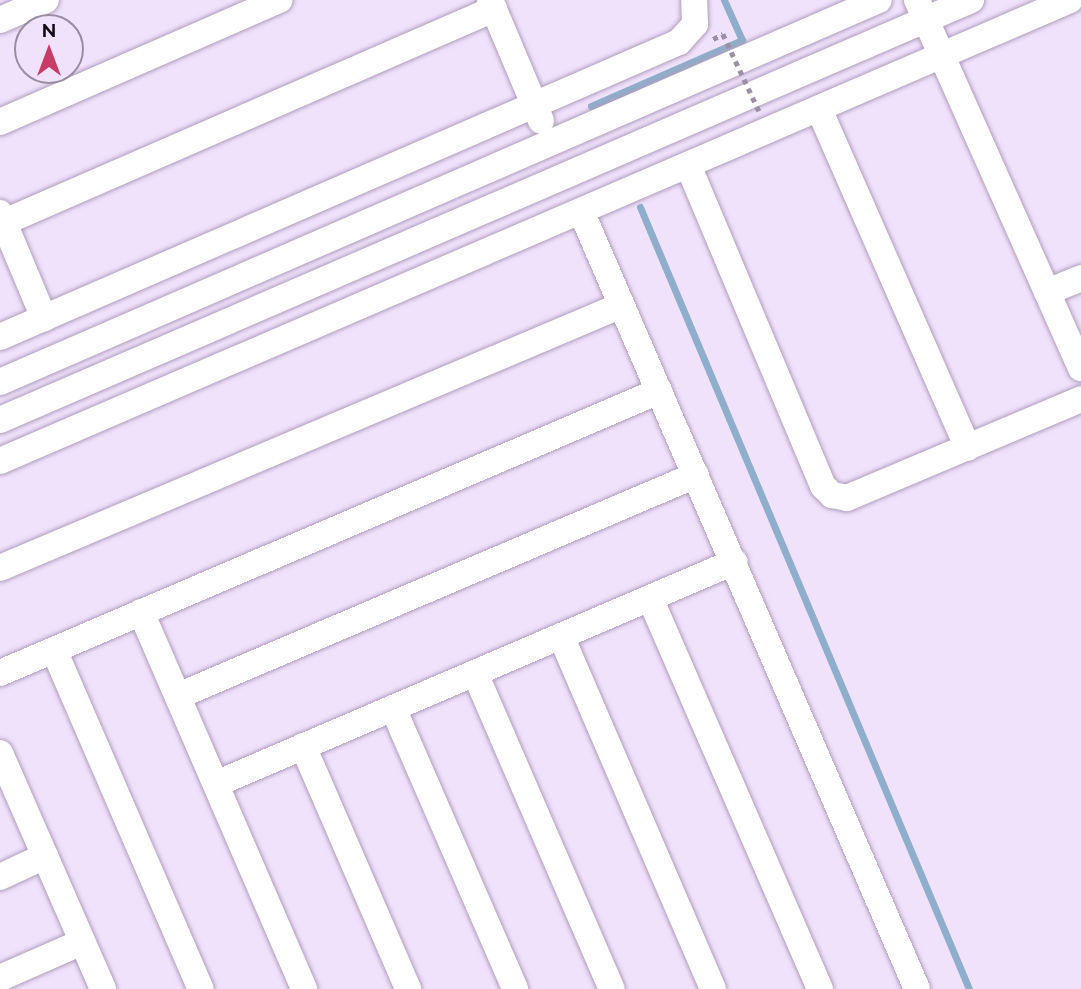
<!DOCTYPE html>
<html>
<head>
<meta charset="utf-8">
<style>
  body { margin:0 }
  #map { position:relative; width:1081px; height:989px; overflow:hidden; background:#f1e2fc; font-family:Raleway,sans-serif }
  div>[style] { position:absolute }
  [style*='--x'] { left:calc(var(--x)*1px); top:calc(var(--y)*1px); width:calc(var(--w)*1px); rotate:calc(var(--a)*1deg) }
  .stream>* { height:7px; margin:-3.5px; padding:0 3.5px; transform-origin:3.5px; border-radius:3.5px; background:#8faecb }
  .path>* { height:4.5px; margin-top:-2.25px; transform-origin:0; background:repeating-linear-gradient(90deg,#9b8fa3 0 5px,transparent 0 10px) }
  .roads { filter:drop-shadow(0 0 2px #af9dbc) drop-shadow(0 0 2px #af9dbc) }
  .minor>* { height:26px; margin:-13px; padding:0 13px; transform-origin:13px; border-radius:13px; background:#fff }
  .path-bridge>* { height:4.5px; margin-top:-2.25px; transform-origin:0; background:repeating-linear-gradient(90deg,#9b8fa3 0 5px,transparent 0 10px) }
  span { translate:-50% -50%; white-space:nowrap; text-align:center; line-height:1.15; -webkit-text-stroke:5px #f1e2fc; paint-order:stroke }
  .north { position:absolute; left:14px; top:14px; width:70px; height:70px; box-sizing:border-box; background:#f1e2fc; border:2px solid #978ca0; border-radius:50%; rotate:0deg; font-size:19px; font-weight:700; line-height:28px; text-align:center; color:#110b15 }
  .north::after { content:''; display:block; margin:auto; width:24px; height:32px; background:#c93b67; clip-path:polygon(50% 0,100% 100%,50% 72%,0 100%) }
</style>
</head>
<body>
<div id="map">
  <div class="stream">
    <div style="--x:591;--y:106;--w:165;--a:-23.6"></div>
    <div style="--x:742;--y:40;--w:44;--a:-114.2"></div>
    <div style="--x:640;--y:207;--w:848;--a:67.18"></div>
  </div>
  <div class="path">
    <div style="--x:713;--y:39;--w:11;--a:-27"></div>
  </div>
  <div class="roads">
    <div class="minor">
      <div style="--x:490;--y:0;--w:131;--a:67.1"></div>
      <div style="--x:917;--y:0;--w:403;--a:66"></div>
      <div style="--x:0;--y:20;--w:50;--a:-23.5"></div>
      <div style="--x:819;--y:109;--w:370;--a:66.3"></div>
      <div style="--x:0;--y:122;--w:305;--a:-23.6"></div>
      <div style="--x:688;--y:165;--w:348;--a:67.2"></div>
      <div style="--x:823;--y:486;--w:13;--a:45"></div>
      <div style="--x:832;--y:495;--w:15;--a:11"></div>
      <div style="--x:847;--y:498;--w:254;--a:-22.9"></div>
      <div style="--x:581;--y:211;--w:847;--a:66.64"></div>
      <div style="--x:0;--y:213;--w:114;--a:67.3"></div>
      <div style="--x:0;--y:224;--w:539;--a:-23.52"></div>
      <div style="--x:1047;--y:292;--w:37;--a:-22"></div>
      <div style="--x:0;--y:337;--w:740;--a:-23.48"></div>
      <div style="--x:679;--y:42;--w:24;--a:-48"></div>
      <div style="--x:695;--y:24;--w:24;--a:-92"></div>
      <div style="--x:0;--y:382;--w:958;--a:-23.49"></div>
      <div style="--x:0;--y:420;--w:1058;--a:-23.39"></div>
      <div style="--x:0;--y:461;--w:1165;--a:-23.31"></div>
      <div style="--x:0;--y:568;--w:675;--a:-22.92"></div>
      <div style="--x:650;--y:598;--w:426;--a:66.5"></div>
      <div style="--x:141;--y:612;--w:411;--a:66.6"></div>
      <div style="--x:561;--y:636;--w:384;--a:66.7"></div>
      <div style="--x:54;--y:650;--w:369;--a:66.6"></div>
      <div style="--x:0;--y:673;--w:717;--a:-23.17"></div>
      <div style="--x:475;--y:673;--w:344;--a:66.6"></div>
      <div style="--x:178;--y:696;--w:563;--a:-23.11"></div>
      <div style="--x:393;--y:708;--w:306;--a:66.5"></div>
      <div style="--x:303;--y:746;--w:265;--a:66.6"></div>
      <div style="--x:0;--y:753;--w:257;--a:66.4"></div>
      <div style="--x:216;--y:784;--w:564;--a:-23.2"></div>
      <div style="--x:0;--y:877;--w:50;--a:-25"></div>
      <div style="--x:0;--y:978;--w:90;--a:-23.7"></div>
    </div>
  </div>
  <div class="path-bridge">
    <div style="--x:723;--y:34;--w:87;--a:64.9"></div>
  </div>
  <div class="north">N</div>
</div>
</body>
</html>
